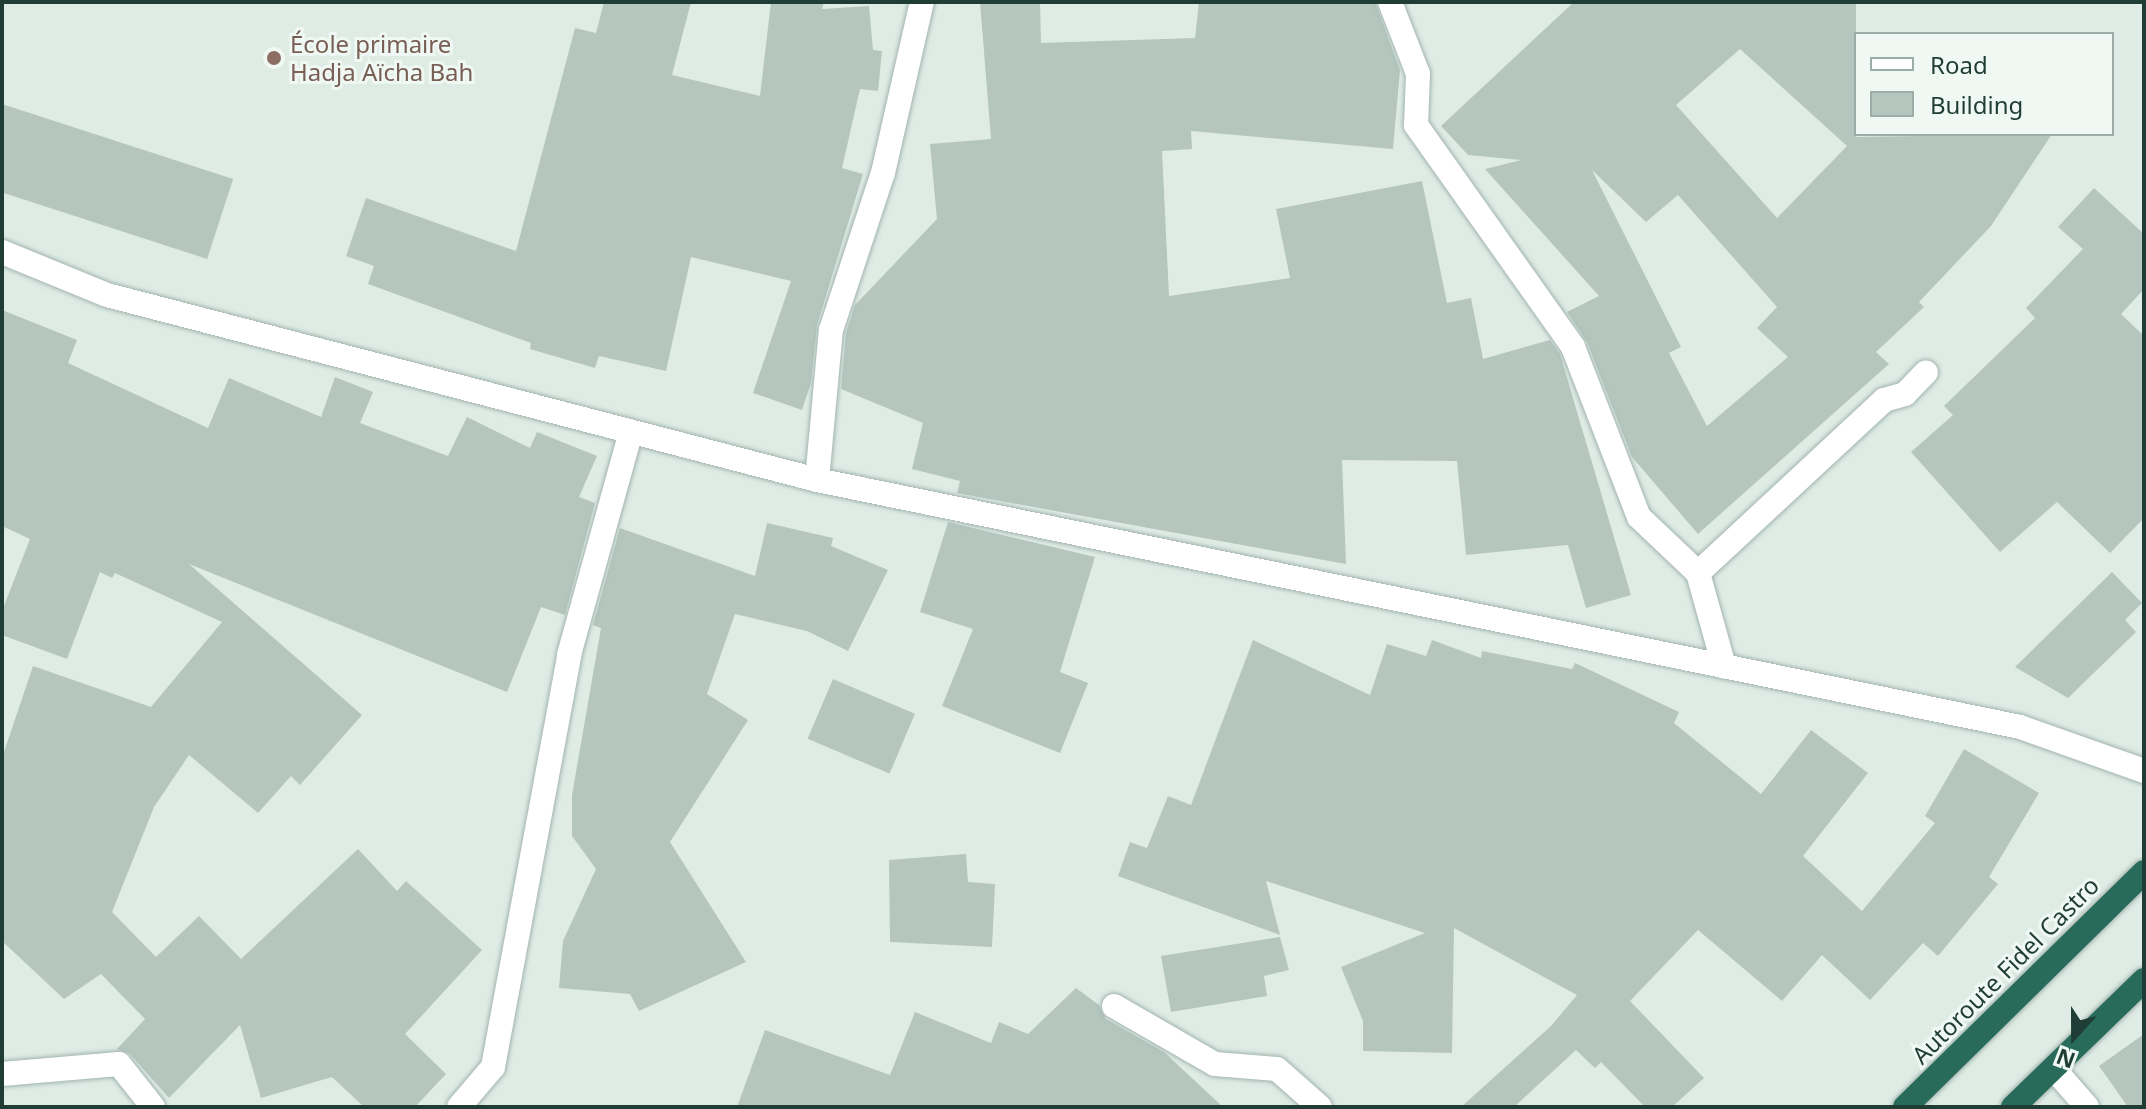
<!DOCTYPE html>
<html>
<head>
<meta charset="utf-8">
<style>
  body { margin:0 }
  #map { position:relative; width:2146px; height:1109px; overflow:hidden; background:#dfece6; font-family:"Noto Sans",sans-serif }
  div>[style] { position:absolute }
  [style*='--x'] { left:calc(var(--x)*1px); top:calc(var(--y)*1px); width:calc(var(--w)*1px); rotate:calc(var(--a)*1deg) }
  .building>* { inset:0; background:#b4c6be; transform-origin:0 0 }
  .roads { filter:drop-shadow(0 0 2px #a2b4ad) drop-shadow(0 0 2px #a2b4ad) }
  .minor>* { height:24px; margin:-12px; padding:0 12px; transform-origin:12px; border-radius:12px; background:#fff }
  .highway>* { height:24px; margin:-12px; padding:0 12px; transform-origin:12px; border-radius:12px; background:#286b5b }
  .dots>* { width:22px; height:22px; translate:-50% -50%; box-sizing:border-box; border:4px solid #f0f8f4; border-radius:50% }
  span { translate:-50% -50%; white-space:nowrap; text-align:center; line-height:1.15; -webkit-text-stroke:6px #f0f8f4; paint-order:stroke }
  .education-label { font-size:24px; color:#785e54 }
  .left { translate:0 -50%; text-align:left }
  .street-label { font-size:24px; color:#1f3d34 }
  .frame { position:absolute; inset:0; border:4px solid #1f3d34; pointer-events:none }
  .legend { position:absolute; left:1854px; top:32px; width:260px; height:104px; box-sizing:border-box; background:#f0f8f4; border:2px solid #9cada7; margin:0; padding:10px 14px; list-style:none; font-size:24px; color:#1f3d34 }
  .legend li { display:flex; align-items:center; gap:16px; height:40px }
  .legend b { width:40px; border:2px solid #9cada7 }
  .north { position:absolute; left:2034px; top:997px; width:80px; height:80px; -webkit-text-stroke:6px #f0f8f4; paint-order:stroke; rotate:201deg; font-size:22px; font-weight:700; line-height:32px; text-align:center; color:#1f3d34 }
  .north::after { content:''; display:block; margin:auto; width:28px; height:36px; background:#1f3d34; clip-path:polygon(50% 0,100% 100%,50% 72%,0 100%) }
</style>
</head>
<body>
<div id="map">
  <div class="building">
    <div style="clip-path:polygon(604px 2px,691px 2px,672px 75px,760px 96px,771px 2px,824px 2px,822px 9px,869px 6px,873px 50px,882px 51px,878px 91px,860px 89px,842px 168px,863px 174px,817px 325px,811px 383px,802px 410px,753px 393px,791px 281px,691px 257px,666px 371px,599px 356px,595px 368px,530px 349px,531px 343px,368px 284px,374px 266px,346px 256px,366px 198px,516px 251px,575px 28px,596px 33px)"></div>
    <div style="clip-path:polygon(980px 2px,1040px 2px,1041px 43px,1195px 38px,1199px 2px,1375px 2px,1400px 70px,1393px 149px,1191px 131px,1192px 149px,1162px 151px,1169px 296px,1290px 278px,1276px 209px,1422px 181px,1447px 303px,1471px 298px,1483px 359px,1550px 340px,1560px 354px,1631px 595px,1586px 608px,1568px 545px,1466px 555px,1457px 461px,1342px 460px,1346px 564px,957px 493px,960px 481px,912px 469px,923px 423px,841px 389px,846px 333px,855px 305px,937px 219px,930px 144px,991px 139px)"></div>
    <div style="clip-path:polygon(evenodd,1574px 2px,1856px 2px,1856px 137px,2052px 134px,1991px 226px,1919px 302px,1924px 307px,1876px 352px,1889px 364px,1698px 534px,1632px 457px,1587px 342px,1567px 312px,1599px 296px,1485px 169px,1521px 160px,1468px 155px,1441px 126px,1574px 2px,1740px 49px,1847px 146px,1777px 218px,1676px 105px,1740px 49px,1574px 2px,1592px 170px,1646px 222px,1678px 195px,1777px 307px,1757px 328px,1788px 357px,1707px 426px,1669px 353px,1681px 347px,1592px 170px)"></div>
    <div style="left:2px;top:104px;width:243px;height:84px;rotate:18deg"></div>
    <div style="clip-path:polygon(2094px 188px,2144px 234px,2144px 289px,2121px 314px,2144px 336px,2144px 518px,2110px 553px,2057px 502px,2000px 552px,1911px 452px,1953px 415px,1944px 406px,2035px 318px,2026px 308px,2083px 249px,2058px 227px)"></div>
    <div style="clip-path:polygon(2px 310px,77px 340px,68px 363px,208px 428px,229px 378px,321px 417px,335px 377px,373px 392px,360px 423px,448px 456px,467px 417px,530px 448px,537px 432px,597px 456px,579px 497px,595px 503px,565px 615px,541px 607px,507px 692px,189px 564px,362px 715px,300px 785px,291px 776px,258px 813px,189px 755px,154px 807px,112px 912px,156px 957px,199px 916px,241px 959px,358px 849px,397px 891px,406px 881px,482px 950px,405px 1034px,446px 1074px,415px 1107px,364px 1107px,332px 1077px,261px 1098px,240px 1025px,169px 1098px,130px 1054px,117px 1049px,145px 1019px,101px 974px,64px 999px,2px 941px,2px 758px,33px 666px,151px 707px,222px 622px,115px 573px,112px 578px,100px 572px,67px 659px,2px 635px,2px 611px,30px 539px,2px 526px)"></div>
    <div style="clip-path:polygon(948px 522px,1095px 557px,1060px 672px,1088px 683px,1060px 753px,942px 706px,973px 629px,920px 612px)"></div>
    <div style="clip-path:polygon(767px 523px,833px 538px,831px 546px,888px 570px,848px 651px,807px 631px,735px 614px,707px 694px,748px 720px,670px 842px,746px 962px,639px 1011px,630px 994px,559px 988px,563px 941px,596px 869px,572px 836px,572px 795px,601px 628px,593px 625px,620px 528px,755px 576px)"></div>
    <div style="clip-path:polygon(2112px 572px,2142px 603px,2125px 620px,2136px 632px,2068px 698px,2015px 667px)"></div>
    <div style="clip-path:polygon(1253px 640px,1370px 695px,1387px 644px,1426px 656px,1432px 640px,1481px 658px,1482px 651px,1572px 669px,1575px 663px,1679px 712px,1674px 723px,1761px 794px,1811px 730px,1868px 773px,1803px 856px,1862px 911px,1935px 823px,1925px 816px,1964px 749px,2039px 793px,1989px 877px,1998px 884px,1938px 956px,1923px 943px,1870px 1000px,1822px 955px,1782px 1001px,1698px 930px,1630px 1001px,1704px 1078px,1672px 1107px,1645px 1107px,1601px 1062px,1595px 1068px,1576px 1050px,1514px 1107px,1461px 1107px,1551px 1026px,1577px 995px,1454px 928px,1452px 1053px,1363px 1051px,1363px 1021px,1341px 967px,1425px 933px,1266px 881px,1280px 935px,1118px 876px,1130px 842px,1147px 848px,1168px 796px,1191px 805px)"></div>
    <div style="left:833px;top:679px;width:89px;height:65px;rotate:23deg"></div>
    <div style="clip-path:polygon(966px 854px,968px 882px,995px 884px,992px 947px,890px 942px,889px 860px)"></div>
    <div style="clip-path:polygon(1280px 937px,1289px 970px,1264px 976px,1267px 996px,1171px 1012px,1161px 956px)"></div>
    <div style="clip-path:polygon(1076px 988px,1099px 1005px,1106px 1019px,1164px 1052px,1223px 1107px,737px 1107px,765px 1030px,890px 1075px,915px 1012px,991px 1043px,999px 1022px,1028px 1034px)"></div>
    <div style="clip-path:polygon(2144px 1034px,2144px 1107px,2128px 1107px,2099px 1066px)"></div>
  </div>
  <div class="roads">
    <div class="minor">
      <div style="--x:1390;--y:2;--w:77;--a:68.7"></div>
      <div style="--x:1418;--y:74;--w:51;--a:92.2"></div>
      <div style="--x:1416;--y:125;--w:272;--a:54.7"></div>
      <div style="--x:1573;--y:347;--w:182;--a:68.8"></div>
      <div style="--x:1639;--y:517;--w:81;--a:43.5"></div>
      <div style="--x:1698;--y:573;--w:97;--a:74.4"></div>
      <div style="--x:2;--y:252;--w:113;--a:22.3"></div>
      <div style="--x:107;--y:295;--w:734;--a:14.6"></div>
      <div style="--x:817;--y:480;--w:1228;--a:11.6"></div>
      <div style="--x:2020;--y:727;--w:132;--a:19.5"></div>
      <div style="--x:817;--y:480;--w:151;--a:-84.7"></div>
      <div style="--x:831;--y:330;--w:165;--a:-71.7"></div>
      <div style="--x:883;--y:173;--w:175;--a:-77.2"></div>
      <div style="--x:1698;--y:573;--w:254;--a:-42.9"></div>
      <div style="--x:1884;--y:400;--w:22;--a:-16"></div>
      <div style="--x:1905;--y:394;--w:30;--a:-46"></div>
      <div style="--x:1114;--y:1006;--w:116;--a:29.9"></div>
      <div style="--x:1215;--y:1064;--w:62;--a:4.6"></div>
      <div style="--x:1277;--y:1069;--w:57;--a:41.5"></div>
      <div style="--x:2054;--y:1069;--w:50;--a:49"></div>
      <div style="--x:2;--y:1074;--w:117;--a:-4.9"></div>
      <div style="--x:119;--y:1064;--w:55;--a:51.7"></div>
      <div style="--x:459;--y:1107;--w:52;--a:-49.6"></div>
      <div style="--x:493;--y:1067;--w:419;--a:-79.5"></div>
      <div style="--x:569;--y:655;--w:231;--a:-74.5"></div>
    </div>
    <div class="highway">
      <div style="--x:1905;--y:1107;--w:335;--a:-44.5"></div>
      <div style="--x:2013;--y:1107;--w:182;--a:-44.1"></div>
    </div>
  </div>
  <div class="dots">
    <div style="left:274px;top:58px;background:#8d6e63"></div>
  </div>
  <div class="education-label">
    <span class="left" style="left:290px;top:58px">École primaire<br>Hadja Aïcha Bah</span>
  </div>
  <div class="street-label">
    <span style="left:2005px;top:970px;rotate:-45deg">Autoroute Fidel Castro</span>
  </div>
  <div class="frame"></div>
  <ul class="legend">
  <li><b style="height:10px;background:#fff"></b>Road</li>
  <li><b style="height:22px;background:#b4c6be"></b>Building</li>
  </ul>
  <div class="north">N</div>
</div>
</body>
</html>
